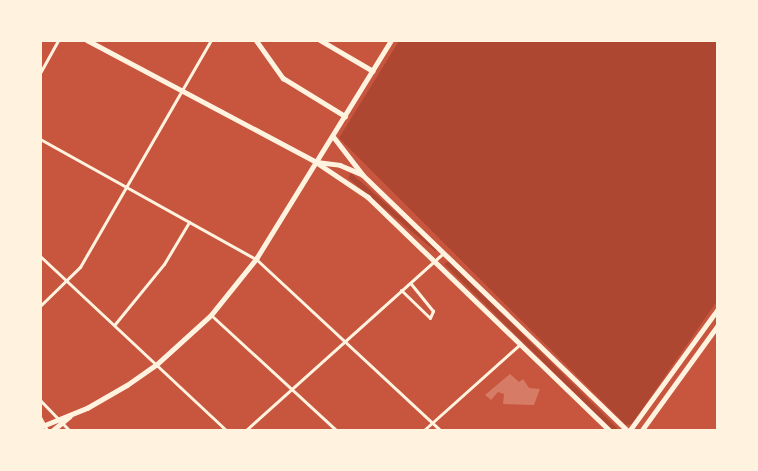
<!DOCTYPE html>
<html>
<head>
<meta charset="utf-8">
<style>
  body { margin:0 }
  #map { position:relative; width:758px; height:471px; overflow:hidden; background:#c8553d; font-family:Quicksand,sans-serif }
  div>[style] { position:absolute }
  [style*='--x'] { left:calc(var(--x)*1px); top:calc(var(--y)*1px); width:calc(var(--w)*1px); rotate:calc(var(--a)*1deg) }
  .green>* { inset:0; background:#ae4732 }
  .building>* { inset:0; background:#d67c66 }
  .minor>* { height:3px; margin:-1.5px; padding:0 1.5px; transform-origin:1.5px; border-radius:1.5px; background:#fff3e0 }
  .tertiary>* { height:4.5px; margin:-2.25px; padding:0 2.25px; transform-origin:2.25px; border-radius:2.25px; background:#fff3e0 }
  .secondary>* { height:4.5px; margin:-2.25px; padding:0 2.25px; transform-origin:2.25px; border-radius:2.25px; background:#fff3e0 }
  span { translate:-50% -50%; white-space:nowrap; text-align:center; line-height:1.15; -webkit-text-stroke:6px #fff3e0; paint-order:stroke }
  .frame { position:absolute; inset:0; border:42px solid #fff3e0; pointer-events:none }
</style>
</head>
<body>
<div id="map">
  <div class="green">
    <div style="clip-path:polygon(399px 41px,717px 41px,717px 301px,632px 424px,626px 425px,339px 138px)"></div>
    <div style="clip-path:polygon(351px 173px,437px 248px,436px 252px,348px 178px)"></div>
    <div style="clip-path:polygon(449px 261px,617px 428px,618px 430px,612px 430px,444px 264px)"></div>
  </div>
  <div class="building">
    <div style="clip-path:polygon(510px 374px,519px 382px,523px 379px,529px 388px,540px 389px,534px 405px,503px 404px,504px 394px,498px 392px,491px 400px,485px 395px)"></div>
  </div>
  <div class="minor">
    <div style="--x:40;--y:73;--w:38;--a:-61"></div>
    <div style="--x:40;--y:139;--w:247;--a:29.1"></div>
    <div style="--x:256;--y:259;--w:251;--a:42.9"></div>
    <div style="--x:40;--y:256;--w:255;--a:43.1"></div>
    <div style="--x:401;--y:290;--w:40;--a:44"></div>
    <div style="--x:430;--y:318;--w:8;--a:-67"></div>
    <div style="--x:433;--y:311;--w:36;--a:-129"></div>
    <div style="--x:40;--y:306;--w:56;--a:-44.3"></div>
    <div style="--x:80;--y:267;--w:262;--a:-60"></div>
    <div style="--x:211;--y:315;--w:170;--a:42.6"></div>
    <div style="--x:115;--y:324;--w:77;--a:-50.8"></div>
    <div style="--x:164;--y:264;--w:49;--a:-59.2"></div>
    <div style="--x:40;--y:400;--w:42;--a:46"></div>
    <div style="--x:40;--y:417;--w:15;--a:62"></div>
    <div style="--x:246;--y:430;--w:265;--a:-41.9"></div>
    <div style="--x:424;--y:430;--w:127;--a:-41.8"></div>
  </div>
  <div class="tertiary">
    <div style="--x:87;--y:40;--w:259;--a:28"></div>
    <div style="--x:256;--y:40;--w:47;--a:54.6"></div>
    <div style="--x:283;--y:78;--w:73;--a:31.5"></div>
    <div style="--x:320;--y:40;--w:61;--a:30.3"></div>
    <div style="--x:630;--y:430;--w:150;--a:-54"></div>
    <div style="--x:642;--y:430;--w:130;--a:-54.1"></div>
  </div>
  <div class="secondary">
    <div style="--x:333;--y:136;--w:49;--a:52.4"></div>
    <div style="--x:363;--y:175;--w:367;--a:44"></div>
    <div style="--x:316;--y:162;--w:63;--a:33.9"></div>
    <div style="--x:368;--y:197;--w:335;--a:44"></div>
    <div style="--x:317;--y:162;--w:23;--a:7"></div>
    <div style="--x:340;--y:165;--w:23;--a:23"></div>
    <div style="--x:40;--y:427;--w:51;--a:-22"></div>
    <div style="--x:87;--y:408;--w:46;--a:-29.9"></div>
    <div style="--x:127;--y:385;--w:35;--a:-35"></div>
    <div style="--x:156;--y:365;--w:74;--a:-42.3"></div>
    <div style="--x:211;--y:315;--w:72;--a:-51.2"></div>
    <div style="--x:256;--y:259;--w:257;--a:-58.3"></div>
    <div style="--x:53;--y:430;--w:21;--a:-39"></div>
  </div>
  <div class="frame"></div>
</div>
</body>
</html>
